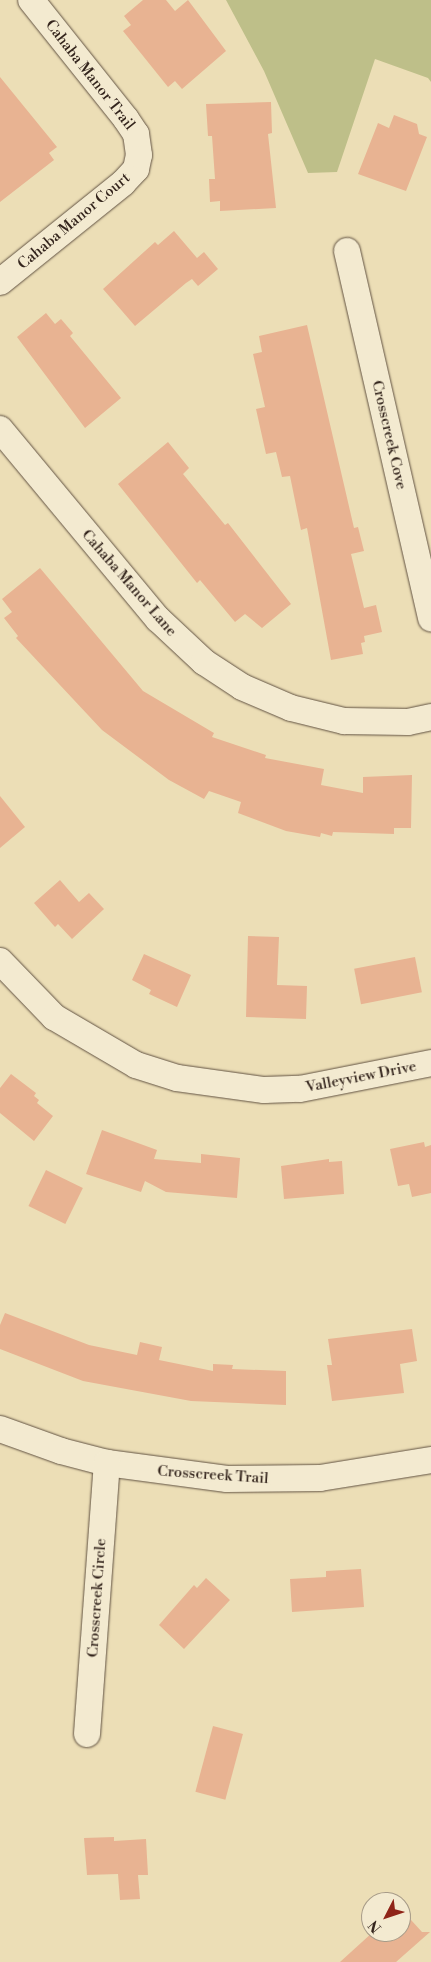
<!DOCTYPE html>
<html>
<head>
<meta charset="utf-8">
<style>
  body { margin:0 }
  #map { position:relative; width:431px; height:1962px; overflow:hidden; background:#ecdeb6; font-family:"Libre Bodoni",serif }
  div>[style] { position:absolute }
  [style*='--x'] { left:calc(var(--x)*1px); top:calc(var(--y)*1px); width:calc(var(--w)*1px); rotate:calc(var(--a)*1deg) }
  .green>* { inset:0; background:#bebf89 }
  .building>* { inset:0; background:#e8b392; transform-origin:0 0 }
  .roads { filter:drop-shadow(0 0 1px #625343) drop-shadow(0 0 1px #625343) }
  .minor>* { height:26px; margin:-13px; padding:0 13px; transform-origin:13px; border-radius:13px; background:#f3ead0 }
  span { translate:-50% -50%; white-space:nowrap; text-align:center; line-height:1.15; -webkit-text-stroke:4px #f3ead0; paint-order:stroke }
  .street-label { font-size:15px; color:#34251d }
  .north { position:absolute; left:361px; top:1892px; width:50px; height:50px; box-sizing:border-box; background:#f3ead0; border:1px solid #a79b88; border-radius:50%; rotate:229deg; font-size:14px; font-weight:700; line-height:20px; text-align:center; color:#34251d }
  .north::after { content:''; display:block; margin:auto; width:18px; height:22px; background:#8f2418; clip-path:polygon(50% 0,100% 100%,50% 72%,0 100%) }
</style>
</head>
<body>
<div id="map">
  <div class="green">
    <div style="clip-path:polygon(226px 0,431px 0,431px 82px,428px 78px,375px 59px,337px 172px,308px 173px,264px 71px)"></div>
  </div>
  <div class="building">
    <div style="clip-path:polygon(143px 0,166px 0,175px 11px,188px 0,226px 51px,182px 89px,175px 81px,168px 87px,123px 31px,131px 25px,124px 16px)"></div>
    <div style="clip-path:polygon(0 77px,57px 147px,49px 153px,54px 160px,0 202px)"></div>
    <div style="clip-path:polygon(271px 102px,272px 133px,268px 134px,276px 208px,220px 211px,220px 201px,210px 202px,209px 179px,215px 179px,212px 136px,208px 136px,206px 104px)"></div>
    <div style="clip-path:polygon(394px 115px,417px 124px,419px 134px,427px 137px,406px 191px,358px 174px,378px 123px,389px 128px)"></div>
    <div style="clip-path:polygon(174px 231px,197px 258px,204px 252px,218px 269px,198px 286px,192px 279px,186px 283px,135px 326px,103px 289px,155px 242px,158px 245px)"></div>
    <div style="clip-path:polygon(46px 313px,55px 324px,61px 319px,73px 333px,70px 336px,121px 398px,85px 428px,17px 337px)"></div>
    <div style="clip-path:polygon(307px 325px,354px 528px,358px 527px,364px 551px,351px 554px,364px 608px,376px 605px,382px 632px,364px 636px,365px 642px,361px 643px,363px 654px,331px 660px,307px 528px,301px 530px,290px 476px,282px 477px,276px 452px,266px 454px,256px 409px,265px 407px,253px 354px,262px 352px,259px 336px)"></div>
    <div style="clip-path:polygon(168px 442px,189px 468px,183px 474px,225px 525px,228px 523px,291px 604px,262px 628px,245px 614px,235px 622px,200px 580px,197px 583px,118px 484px)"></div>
    <div style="clip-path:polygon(40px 568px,143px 691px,214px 733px,212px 737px,266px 755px,265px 758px,324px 769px,321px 785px,363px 793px,363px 777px,412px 775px,411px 828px,394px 828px,394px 834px,333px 832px,332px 836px,321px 833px,320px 837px,286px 831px,238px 813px,241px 802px,209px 791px,204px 799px,169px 780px,102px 730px,16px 638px,18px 636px,4px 618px,12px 612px,2px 599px)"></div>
    <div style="clip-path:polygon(0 796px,25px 827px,0 848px)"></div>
    <div style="clip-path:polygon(60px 880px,79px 902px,89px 893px,104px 909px,72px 939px,58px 924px,55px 927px,34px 903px)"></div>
    <div style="clip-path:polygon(248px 936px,279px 937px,277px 985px,307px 986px,306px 1019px,246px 1017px)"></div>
    <div style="clip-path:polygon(144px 954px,191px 975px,177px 1007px,149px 994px,151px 990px,132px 980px)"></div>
    <div style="left:415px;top:957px;width:36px;height:62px;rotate:79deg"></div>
    <div style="clip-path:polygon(11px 1074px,36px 1093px,34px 1096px,39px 1100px,37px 1103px,53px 1116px,34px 1141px,0 1113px,0 1088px)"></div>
    <div style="clip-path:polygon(102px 1130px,157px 1150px,154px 1159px,201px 1163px,201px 1154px,240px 1158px,237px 1198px,166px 1192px,145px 1181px,141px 1192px,86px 1174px)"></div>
    <div style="clip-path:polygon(424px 1142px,425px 1147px,431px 1145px,431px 1193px,412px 1197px,409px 1184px,398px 1186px,390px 1149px)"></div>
    <div style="clip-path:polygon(329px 1159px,329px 1162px,342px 1161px,344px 1194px,284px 1199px,281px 1166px)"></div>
    <div style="left:46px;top:1170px;width:41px;height:40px;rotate:26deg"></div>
    <div style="clip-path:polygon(5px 1313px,89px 1345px,137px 1355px,140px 1342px,162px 1347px,159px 1360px,213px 1371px,213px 1364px,233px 1365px,232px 1369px,286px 1371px,286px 1405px,191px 1401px,83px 1381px,0 1349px,0 1325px)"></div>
    <div style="clip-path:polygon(412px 1329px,417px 1361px,400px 1364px,404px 1393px,332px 1401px,327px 1365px,332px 1365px,328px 1339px)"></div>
    <div style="clip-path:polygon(361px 1569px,364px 1607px,292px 1612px,290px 1579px,326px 1577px,326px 1571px)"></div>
    <div style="clip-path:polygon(206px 1578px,230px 1600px,184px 1649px,159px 1625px,194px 1585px,197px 1588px)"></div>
    <div style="left:213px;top:1726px;width:31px;height:68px;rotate:15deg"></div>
    <div style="clip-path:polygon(114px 1837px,114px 1841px,146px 1839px,148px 1875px,138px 1875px,140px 1899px,120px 1900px,118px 1874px,87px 1875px,84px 1838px)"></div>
    <div style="clip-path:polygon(401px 1909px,422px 1932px,430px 1932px,396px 1962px,340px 1962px,373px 1932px,401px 1932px)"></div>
  </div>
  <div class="roads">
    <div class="minor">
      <div style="--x:347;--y:251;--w:377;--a:77.1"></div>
      <div style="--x:0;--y:282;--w:158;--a:-38.8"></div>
      <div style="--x:123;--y:183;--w:19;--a:-47"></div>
      <div style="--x:136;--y:169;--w:14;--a:-78"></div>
      <div style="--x:139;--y:155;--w:21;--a:-98"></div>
      <div style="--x:136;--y:134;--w:18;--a:-124"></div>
      <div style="--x:126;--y:119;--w:152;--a:-128.6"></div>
      <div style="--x:0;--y:429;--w:247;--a:50.3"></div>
      <div style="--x:158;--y:619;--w:63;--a:43.1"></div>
      <div style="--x:204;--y:662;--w:45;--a:33.3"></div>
      <div style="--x:242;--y:687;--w:53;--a:23.2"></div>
      <div style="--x:291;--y:708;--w:55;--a:13.8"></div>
      <div style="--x:344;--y:721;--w:64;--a:0.9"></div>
      <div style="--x:408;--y:722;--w:24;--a:-12"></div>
      <div style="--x:0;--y:961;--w:78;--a:46"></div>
      <div style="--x:54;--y:1017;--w:95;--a:30.3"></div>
      <div style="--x:136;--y:1065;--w:43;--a:17.6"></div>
      <div style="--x:177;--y:1078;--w:88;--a:7.9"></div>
      <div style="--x:264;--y:1090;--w:36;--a:-2"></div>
      <div style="--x:300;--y:1089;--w:134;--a:-11.2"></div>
      <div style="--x:0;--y:1429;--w:65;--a:19.8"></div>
      <div style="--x:61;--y:1451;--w:48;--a:14.6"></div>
      <div style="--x:107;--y:1463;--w:121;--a:7.6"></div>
      <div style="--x:227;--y:1479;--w:93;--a:-0.6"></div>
      <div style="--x:320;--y:1478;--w:112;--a:-9.2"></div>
      <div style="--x:87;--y:1734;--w:272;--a:-85.8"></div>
    </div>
  </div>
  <div class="street-label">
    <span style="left:90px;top:75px;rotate:52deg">Cahaba Manor Trail</span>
    <span style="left:74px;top:221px;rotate:-40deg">Cahaba Manor Court</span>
    <span style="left:389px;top:435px;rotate:77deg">Crosscreek Cove</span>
    <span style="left:129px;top:583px;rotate:49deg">Cahaba Manor Lane</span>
    <span style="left:361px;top:1077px;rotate:-11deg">Valleyview Drive</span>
    <span style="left:213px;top:1475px;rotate:4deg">Crosscreek Trail</span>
    <span style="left:97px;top:1598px;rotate:-86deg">Crosscreek Circle</span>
  </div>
  <div class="north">N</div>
</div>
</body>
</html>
